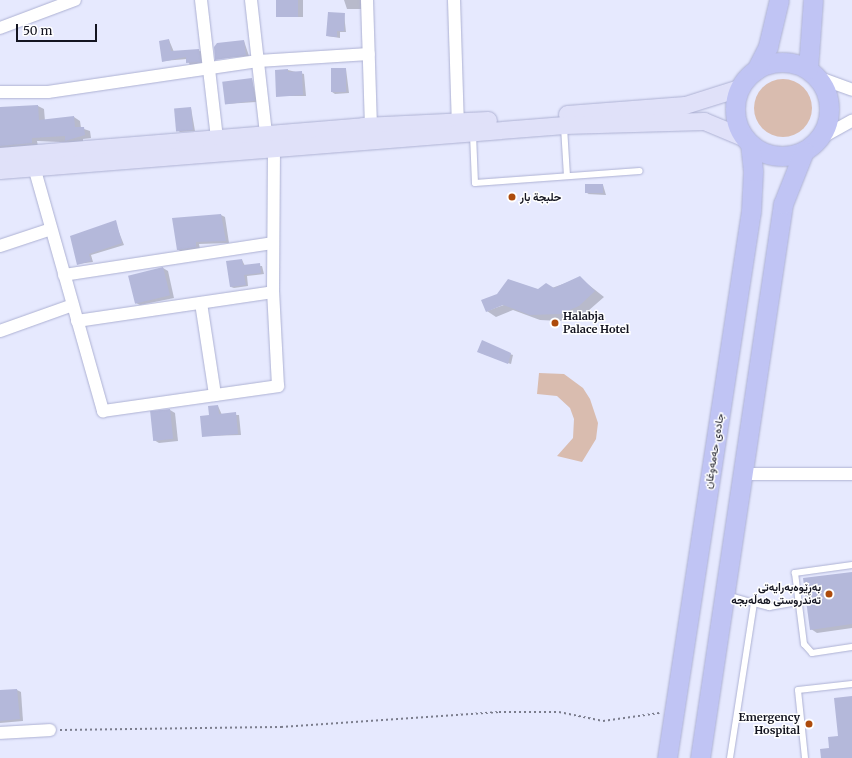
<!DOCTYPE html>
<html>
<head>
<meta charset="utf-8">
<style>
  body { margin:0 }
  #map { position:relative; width:852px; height:758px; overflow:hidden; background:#e6e9fe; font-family:Merriweather,Vazirmatn,serif }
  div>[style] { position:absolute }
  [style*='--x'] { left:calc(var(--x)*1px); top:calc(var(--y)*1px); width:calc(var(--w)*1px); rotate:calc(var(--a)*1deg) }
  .green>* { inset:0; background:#d9bcaf }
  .round { border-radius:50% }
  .shadow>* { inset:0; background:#0003; transform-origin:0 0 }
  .building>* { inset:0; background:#b4b8da; transform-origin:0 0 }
  .path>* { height:2px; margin-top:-1px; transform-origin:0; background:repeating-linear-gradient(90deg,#7b7d8d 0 2px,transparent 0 5px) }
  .roads { filter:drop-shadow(0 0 1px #adb1d3) drop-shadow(0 0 1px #adb1d3) }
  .lane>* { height:6px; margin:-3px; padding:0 3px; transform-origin:3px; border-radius:3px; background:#fff }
  .street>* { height:12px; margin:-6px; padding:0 6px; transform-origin:6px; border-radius:6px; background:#fff }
  .secondary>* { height:17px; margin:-8.5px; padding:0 8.5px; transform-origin:8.5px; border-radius:8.5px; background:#e0e1f9 }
  .primary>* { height:19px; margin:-9.5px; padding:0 9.5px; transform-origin:9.5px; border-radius:9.5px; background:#c0c4f4 }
  .primary>.ring { margin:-9.5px; padding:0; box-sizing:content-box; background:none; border:19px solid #c0c4f4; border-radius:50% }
  .dots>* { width:11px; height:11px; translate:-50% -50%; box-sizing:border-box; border:2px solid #fff; border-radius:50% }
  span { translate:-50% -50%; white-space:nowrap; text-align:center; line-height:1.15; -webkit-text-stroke:3px #fff; paint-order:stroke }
  .poi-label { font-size:11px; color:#141521; font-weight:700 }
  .left { translate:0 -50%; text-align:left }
  .right { translate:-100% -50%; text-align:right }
  .street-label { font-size:11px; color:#141521 }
  .scale { position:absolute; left:16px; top:24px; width:81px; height:18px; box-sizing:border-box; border:2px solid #141521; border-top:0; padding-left:5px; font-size:12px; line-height:14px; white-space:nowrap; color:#141521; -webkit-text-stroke:3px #fff; paint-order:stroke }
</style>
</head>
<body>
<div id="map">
  <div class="green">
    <div class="round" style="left:754px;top:79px;width:58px;height:58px"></div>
    <div style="clip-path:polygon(539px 373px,564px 374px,583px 388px,590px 399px,598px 423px,596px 439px,582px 462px,557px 456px,573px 438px,574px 419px,570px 408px,557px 396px,537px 394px)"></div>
  </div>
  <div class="shadow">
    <div style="left:277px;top:0;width:26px;height:17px"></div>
    <div style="clip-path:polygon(344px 0,362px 0,362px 9px,347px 9px)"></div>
    <div style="clip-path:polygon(344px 14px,346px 32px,340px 32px,340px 38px,327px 36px)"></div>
    <div style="clip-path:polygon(169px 40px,174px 52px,202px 51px,203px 63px,190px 65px,187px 59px,163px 61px)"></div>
    <div style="clip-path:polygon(244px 41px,249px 56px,216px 59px)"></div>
    <div style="clip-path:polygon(346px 69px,349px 93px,335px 94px,332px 92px)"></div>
    <div style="clip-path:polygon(288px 70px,304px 74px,306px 96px,277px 96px)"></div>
    <div style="clip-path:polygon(252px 79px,257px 102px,226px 104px)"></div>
    <div style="clip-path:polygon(38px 106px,44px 109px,45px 121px,74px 117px,80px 121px,81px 128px,90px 131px,91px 138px,83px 139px,83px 143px,37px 141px,38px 146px,0 149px,0 108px)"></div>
    <div style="clip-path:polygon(191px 108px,195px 131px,180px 132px,177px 130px)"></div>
    <div style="clip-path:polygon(603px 185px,606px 195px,587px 194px)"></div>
    <div style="clip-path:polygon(221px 215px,225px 217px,229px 243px,199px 244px,200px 249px,182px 252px,177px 249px)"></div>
    <div style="clip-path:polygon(115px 222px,124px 245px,91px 255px,93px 262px,78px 264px)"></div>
    <div style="clip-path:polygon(242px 260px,245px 266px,262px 266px,264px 274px,247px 276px,248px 286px,234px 288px,231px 287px)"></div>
    <div style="clip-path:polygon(163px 268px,168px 271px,174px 298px,140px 305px,136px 303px)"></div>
    <div style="clip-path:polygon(580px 278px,604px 297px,588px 311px,560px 321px,540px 320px,513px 310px,496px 317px,487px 311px)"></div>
    <div style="clip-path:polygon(481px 353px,510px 354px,513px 355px,511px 364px)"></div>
    <div style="clip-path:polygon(218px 406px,222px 415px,239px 415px,241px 435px,203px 436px,210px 416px,209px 407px)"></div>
    <div style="clip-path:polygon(170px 410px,175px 413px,178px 441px,159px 443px,154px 440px)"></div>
    <div style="clip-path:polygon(852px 573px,852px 628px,817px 633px,811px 629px)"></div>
    <div style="clip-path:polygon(17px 690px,21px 692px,23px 721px,0 723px,0 691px)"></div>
  </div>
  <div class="building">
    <div style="left:276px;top:0;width:22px;height:17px"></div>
    <div style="clip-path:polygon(328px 12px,345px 13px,344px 31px,337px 31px,337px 37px,326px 36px)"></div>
    <div style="clip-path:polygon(169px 39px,171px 51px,199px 49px,201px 62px,186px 63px,186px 57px,162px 62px,159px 41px)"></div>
    <div style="clip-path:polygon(244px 40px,246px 55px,215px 60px,214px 47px,217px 43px)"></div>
    <div style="left:346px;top:68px;width:24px;height:15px;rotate:90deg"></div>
    <div style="clip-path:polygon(288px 69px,288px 72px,302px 71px,303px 95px,276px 97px,275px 70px)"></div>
    <div style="left:252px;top:78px;width:23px;height:30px;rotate:83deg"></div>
    <div style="clip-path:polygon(38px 105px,39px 120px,74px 116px,75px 127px,84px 127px,85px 135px,65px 141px,65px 136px,32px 138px,32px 143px,0 146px,0 107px)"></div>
    <div style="left:191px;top:107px;width:23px;height:17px;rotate:85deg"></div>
    <div style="left:603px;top:184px;width:9px;height:18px;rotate:90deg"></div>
    <div style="clip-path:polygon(221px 214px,226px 241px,196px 242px,196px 247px,177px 250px,172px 218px)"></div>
    <div style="clip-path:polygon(116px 220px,122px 243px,89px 254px,91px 261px,77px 265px,70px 236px)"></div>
    <div style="clip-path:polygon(242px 259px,243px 265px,260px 263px,261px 273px,244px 275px,246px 285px,230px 287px,226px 261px)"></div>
    <div style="left:163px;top:267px;width:29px;height:36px;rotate:76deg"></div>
    <div style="clip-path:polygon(580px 276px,595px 291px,579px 306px,560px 314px,530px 315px,503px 305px,486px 312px,481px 300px,497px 294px,508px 279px,538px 289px,546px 283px,554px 288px)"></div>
    <div style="clip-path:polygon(482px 340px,511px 353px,508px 364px,477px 352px)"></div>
    <div style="clip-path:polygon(218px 405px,219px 414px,236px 412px,238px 434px,202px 437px,200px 416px,209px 415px,208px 406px)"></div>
    <div style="left:170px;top:409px;width:30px;height:20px;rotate:84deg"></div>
    <div style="clip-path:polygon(852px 572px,852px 624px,810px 630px,803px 578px)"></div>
    <div style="clip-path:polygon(17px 689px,20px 719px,0 721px,0 690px)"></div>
    <div style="clip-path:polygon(852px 696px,852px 758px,821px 758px,820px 749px,829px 748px,828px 737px,838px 736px,834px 698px)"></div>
  </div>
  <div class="path">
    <div style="--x:60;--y:730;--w:221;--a:-0.8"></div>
    <div style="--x:281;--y:727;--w:219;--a:-3.9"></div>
    <div style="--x:499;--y:712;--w:60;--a:0"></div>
    <div style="--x:559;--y:712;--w:45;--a:11.6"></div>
    <div style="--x:603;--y:721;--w:57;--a:-8.1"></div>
  </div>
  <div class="roads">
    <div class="lane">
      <div style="--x:564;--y:127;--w:49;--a:86.5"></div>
      <div style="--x:473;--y:134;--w:49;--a:87.7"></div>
      <div style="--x:475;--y:183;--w:165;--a:-4.2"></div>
      <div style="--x:852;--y:565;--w:58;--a:172"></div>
      <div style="--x:795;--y:573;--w:72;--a:82.8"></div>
      <div style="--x:804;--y:644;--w:12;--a:48"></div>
      <div style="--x:812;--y:653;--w:40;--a:-8.5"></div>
      <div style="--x:726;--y:595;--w:29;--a:16"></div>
      <div style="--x:754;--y:603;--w:157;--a:98.8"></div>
      <div style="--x:754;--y:603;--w:16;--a:15"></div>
      <div style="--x:769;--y:607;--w:29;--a:-10"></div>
      <div style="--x:805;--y:758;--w:68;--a:-95.9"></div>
      <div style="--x:798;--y:690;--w:54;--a:-6.3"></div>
    </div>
    <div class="street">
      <div style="--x:201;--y:0;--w:139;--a:83.4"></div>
      <div style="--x:251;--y:0;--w:135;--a:83.6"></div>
      <div style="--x:367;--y:0;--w:126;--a:88.2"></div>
      <div style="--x:454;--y:0;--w:129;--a:88.2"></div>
      <div style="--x:0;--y:28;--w:80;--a:-20.5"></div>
      <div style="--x:817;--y:77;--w:37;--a:20"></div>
      <div style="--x:0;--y:92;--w:48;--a:0"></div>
      <div style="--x:48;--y:92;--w:212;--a:-8.4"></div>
      <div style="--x:258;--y:61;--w:111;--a:-3.6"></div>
      <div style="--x:819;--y:139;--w:38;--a:-29"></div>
      <div style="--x:34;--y:167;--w:254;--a:74.2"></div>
      <div style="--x:103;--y:411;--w:177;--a:-8.1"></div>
      <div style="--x:278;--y:386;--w:94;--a:-93"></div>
      <div style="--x:273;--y:292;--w:143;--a:-89.6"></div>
      <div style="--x:0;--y:246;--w:54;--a:-18.4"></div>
      <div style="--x:64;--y:275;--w:211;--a:-8.7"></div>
      <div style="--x:201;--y:303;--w:93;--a:81.3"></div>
      <div style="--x:77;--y:321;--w:198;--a:-8.4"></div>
      <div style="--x:0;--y:331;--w:77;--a:-19.6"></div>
      <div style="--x:742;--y:474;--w:110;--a:0"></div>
      <div style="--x:0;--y:733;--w:50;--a:-3.4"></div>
    </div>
    <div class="secondary">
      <div style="--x:567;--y:114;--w:118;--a:-4.4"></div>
      <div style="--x:685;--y:105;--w:57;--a:-17.5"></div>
      <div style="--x:0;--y:156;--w:364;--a:-4.7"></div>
      <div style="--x:363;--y:126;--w:125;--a:-2.7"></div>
      <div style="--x:0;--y:170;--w:566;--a:-4.56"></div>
      <div style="--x:564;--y:125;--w:140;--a:-1.6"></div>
      <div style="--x:704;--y:121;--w:44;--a:22.5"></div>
    </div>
    <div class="primary">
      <div class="ring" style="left:735px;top:62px;width:75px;height:75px"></div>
      <div style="--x:808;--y:69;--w:69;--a:-85.9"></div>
      <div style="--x:756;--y:70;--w:27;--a:-63"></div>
      <div style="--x:768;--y:46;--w:47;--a:-76.6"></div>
      <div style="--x:667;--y:758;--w:553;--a:-81.27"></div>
      <div style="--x:751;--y:211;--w:40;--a:-87.1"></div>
      <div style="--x:753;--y:171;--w:27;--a:-96"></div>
      <div style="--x:700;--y:758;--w:560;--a:-81.48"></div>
      <div style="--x:783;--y:204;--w:57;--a:-68.4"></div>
    </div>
  </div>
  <div class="dots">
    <div style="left:512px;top:197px;background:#ad4b0c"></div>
    <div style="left:555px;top:323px;background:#ad4b0c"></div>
    <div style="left:829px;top:594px;background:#ad4b0c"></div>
    <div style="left:809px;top:724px;background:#ad4b0c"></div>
  </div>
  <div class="poi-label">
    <span class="left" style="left:520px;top:197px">حلبجة بار</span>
    <span class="left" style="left:563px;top:323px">Halabja<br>Palace Hotel</span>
    <span class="right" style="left:821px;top:594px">بەڕێوەبەرایەتی<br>تەندروستی هەڵەبجە</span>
    <span class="right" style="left:800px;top:724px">Emergency<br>Hospital</span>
  </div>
  <div class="street-label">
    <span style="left:714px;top:451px;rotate:-81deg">جادەی حەمەوغان</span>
  </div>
  <div class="scale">50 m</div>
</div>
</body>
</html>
